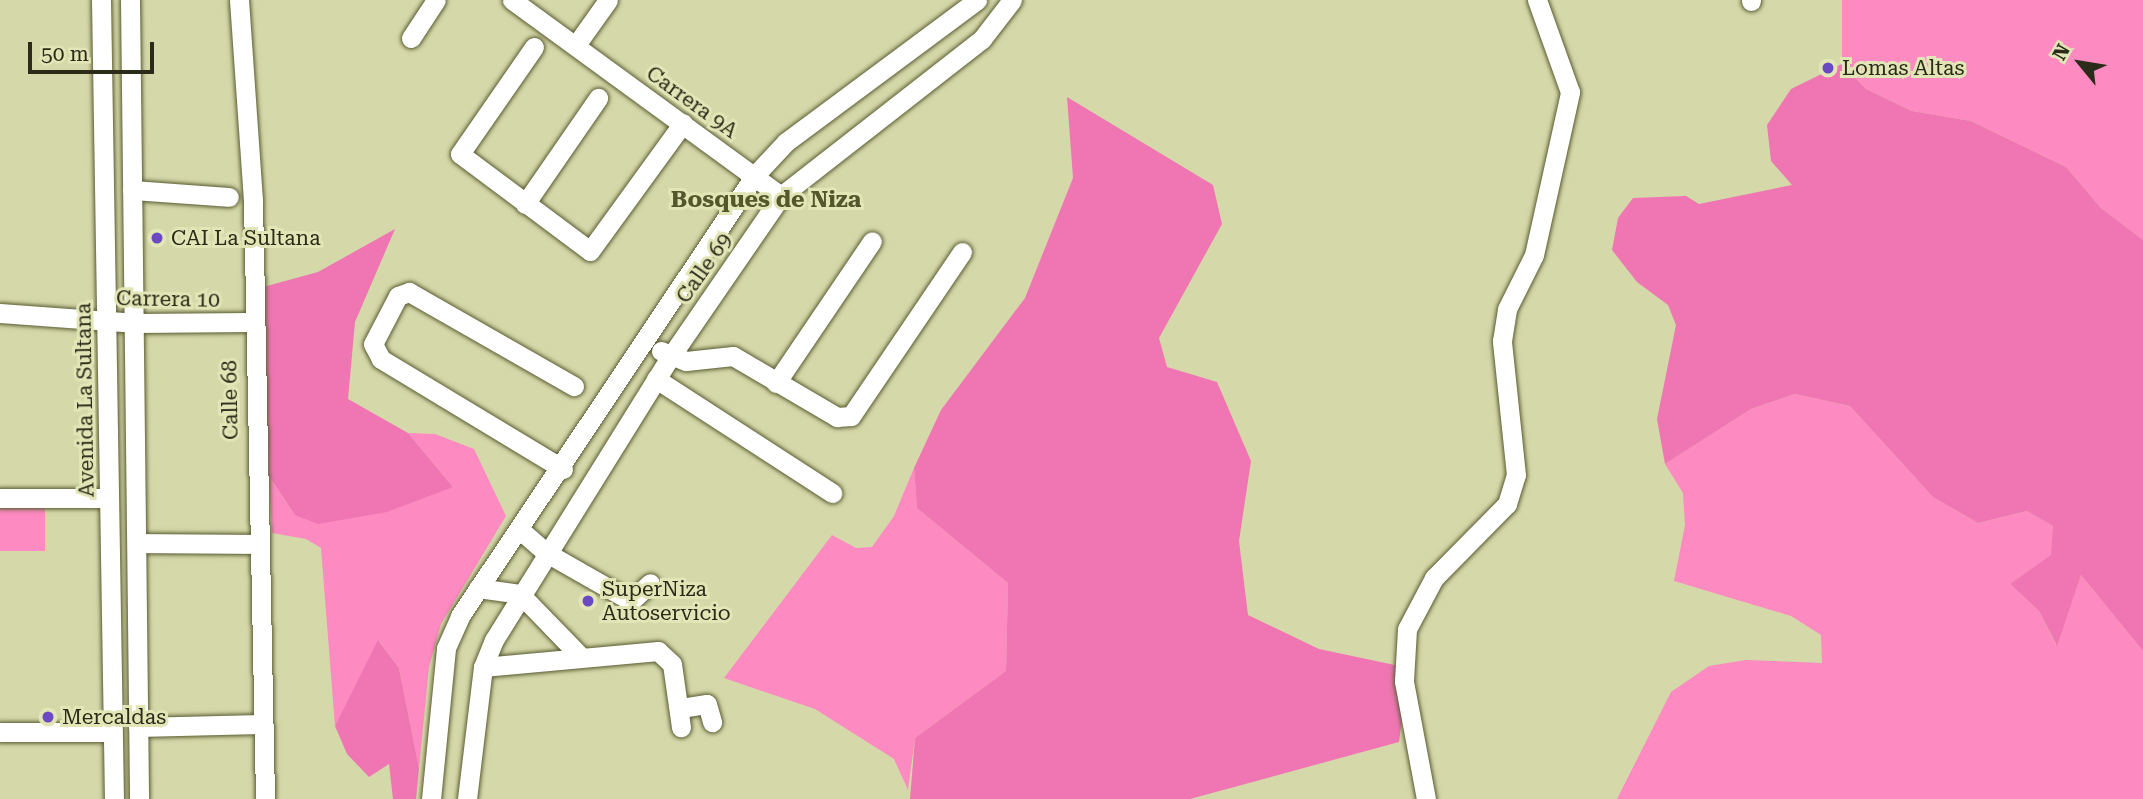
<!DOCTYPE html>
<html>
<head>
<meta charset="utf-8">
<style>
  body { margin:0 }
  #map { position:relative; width:2143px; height:799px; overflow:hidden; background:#d5d8a9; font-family:"Roboto Serif",serif }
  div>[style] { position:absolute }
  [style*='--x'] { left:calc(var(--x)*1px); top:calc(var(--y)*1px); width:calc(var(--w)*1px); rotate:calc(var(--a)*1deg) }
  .green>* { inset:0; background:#fd8ac1; transform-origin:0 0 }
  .forest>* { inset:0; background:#ef76b2 }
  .roads { filter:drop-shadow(0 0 2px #5a5c32) drop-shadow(0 0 2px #5a5c32) }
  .minor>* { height:19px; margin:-9.5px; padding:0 9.5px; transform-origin:9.5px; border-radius:9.5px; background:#fff }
  .dots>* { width:19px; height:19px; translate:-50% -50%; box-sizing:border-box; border:4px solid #e2e6b6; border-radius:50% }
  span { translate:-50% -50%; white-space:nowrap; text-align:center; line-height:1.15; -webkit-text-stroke:6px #e2e6b6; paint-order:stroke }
  .poi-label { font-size:21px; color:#2a2b19 }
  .left { translate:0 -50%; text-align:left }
  .street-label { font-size:21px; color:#2a2b19 }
  .neighbourhood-label { font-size:23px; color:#54562c; font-weight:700 }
  .north { position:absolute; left:2045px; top:28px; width:70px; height:70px; -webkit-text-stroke:5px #e2e6b6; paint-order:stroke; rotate:300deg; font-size:19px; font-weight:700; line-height:28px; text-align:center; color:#2a2b19 }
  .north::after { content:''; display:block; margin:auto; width:24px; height:32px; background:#2a2b19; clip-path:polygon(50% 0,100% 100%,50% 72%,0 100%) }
  .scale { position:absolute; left:28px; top:42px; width:126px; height:32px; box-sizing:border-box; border:4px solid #2a2b19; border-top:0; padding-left:9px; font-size:21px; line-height:24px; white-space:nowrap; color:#2a2b19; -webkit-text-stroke:5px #e2e6b6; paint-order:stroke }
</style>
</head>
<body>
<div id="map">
  <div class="green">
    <div style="clip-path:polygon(1842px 0,2143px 0,2143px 240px,2101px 208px,2066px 167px,1971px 121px,1912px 111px,1866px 89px,1842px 64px)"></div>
    <div style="clip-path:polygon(1795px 394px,1850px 406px,1933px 497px,1978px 523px,2027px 511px,2053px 526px,2052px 555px,2010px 584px,2039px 611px,2056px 645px,2081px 575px,2143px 651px,2143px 799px,1617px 799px,1671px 692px,1709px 666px,1746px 660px,1822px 663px,1821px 635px,1791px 616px,1674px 581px,1685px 525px,1683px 493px,1665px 464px,1751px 409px)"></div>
    <div style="clip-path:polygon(408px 433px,435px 434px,474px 449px,506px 516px,441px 624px,429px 667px,419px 768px,399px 668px,379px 641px,335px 726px,321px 548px,306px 539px,272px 533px,269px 476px,295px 515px,453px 487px)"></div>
    <div style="clip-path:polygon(914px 468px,917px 508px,1008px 583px,1006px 671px,915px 738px,908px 790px,894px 759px,815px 709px,724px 678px,832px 535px,856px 548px,872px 547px,894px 516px)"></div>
    <div style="left:45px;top:500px;width:51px;height:45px;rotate:90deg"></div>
  </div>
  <div class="forest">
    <div style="clip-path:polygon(1842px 64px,1866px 89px,1912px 111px,1971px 121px,2066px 167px,2101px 208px,2143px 240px,2143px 651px,2081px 575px,2057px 646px,2039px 611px,2010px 584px,2051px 555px,2053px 526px,2027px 511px,1978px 523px,1933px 497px,1850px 406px,1795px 394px,1751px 409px,1665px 464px,1657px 419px,1676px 325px,1668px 305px,1637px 282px,1612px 250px,1618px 218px,1633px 198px,1686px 196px,1699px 204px,1792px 185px,1771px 161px,1767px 125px,1791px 89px)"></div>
    <div style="clip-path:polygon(1067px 97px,1213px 185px,1222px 224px,1159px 338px,1167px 367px,1217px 382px,1251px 461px,1239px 541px,1248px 615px,1319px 649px,1409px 668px,1399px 742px,1190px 799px,910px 799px,915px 738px,1006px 671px,1008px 583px,917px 508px,914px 468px,941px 410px,1025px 298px,1073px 178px)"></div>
    <div style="clip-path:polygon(395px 229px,355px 322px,348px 399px,408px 433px,453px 487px,387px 512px,318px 524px,295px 515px,269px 476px,263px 287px,318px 272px)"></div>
    <div style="clip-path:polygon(378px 640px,399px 668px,419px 768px,416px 799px,393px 799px,389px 764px,369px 777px,347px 754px,335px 726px)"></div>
  </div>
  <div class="roads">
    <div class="minor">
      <div style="--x:101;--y:0;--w:799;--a:89.07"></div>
      <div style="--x:130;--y:0;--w:799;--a:89.35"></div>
      <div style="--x:239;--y:0;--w:200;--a:86"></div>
      <div style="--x:253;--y:200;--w:599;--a:88.85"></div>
      <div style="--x:512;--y:0;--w:333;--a:36.1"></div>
      <div style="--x:1751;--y:1;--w:1;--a:-90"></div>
      <div style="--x:411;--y:38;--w:45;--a:-56.7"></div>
      <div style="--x:576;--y:45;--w:55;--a:-54.6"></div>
      <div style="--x:534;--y:47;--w:130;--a:124.7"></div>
      <div style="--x:460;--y:154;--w:162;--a:36.7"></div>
      <div style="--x:590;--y:251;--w:158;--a:-54"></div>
      <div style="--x:132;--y:190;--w:97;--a:4.1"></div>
      <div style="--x:525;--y:204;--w:129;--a:-55.4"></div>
      <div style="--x:0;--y:313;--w:137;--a:4.2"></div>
      <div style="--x:137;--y:323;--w:114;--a:-0.5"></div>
      <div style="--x:661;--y:351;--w:27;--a:22"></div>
      <div style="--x:686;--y:361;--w:47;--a:-6.1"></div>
      <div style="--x:733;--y:356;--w:121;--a:30.4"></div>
      <div style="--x:837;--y:417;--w:14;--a:-4"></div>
      <div style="--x:851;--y:416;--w:198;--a:-55.9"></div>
      <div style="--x:656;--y:379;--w:210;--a:32.9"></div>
      <div style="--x:776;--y:383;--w:171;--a:-55.9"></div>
      <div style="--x:563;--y:469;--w:213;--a:-148.9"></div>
      <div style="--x:381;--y:359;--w:17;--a:-118"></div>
      <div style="--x:373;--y:344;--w:54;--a:-62.5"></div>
      <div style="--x:398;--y:296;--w:12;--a:-20"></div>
      <div style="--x:409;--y:292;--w:190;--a:29.7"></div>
      <div style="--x:0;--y:498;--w:109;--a:0"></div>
      <div style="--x:519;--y:529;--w:35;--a:41"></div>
      <div style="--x:545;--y:552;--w:99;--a:29.7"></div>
      <div style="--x:631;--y:601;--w:26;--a:-43"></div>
      <div style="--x:138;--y:543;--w:118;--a:0.5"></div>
      <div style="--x:478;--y:588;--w:42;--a:8.1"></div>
      <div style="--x:520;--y:594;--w:88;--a:45.9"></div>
      <div style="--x:483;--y:667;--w:176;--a:-5.2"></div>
      <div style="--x:658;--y:651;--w:19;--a:43"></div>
      <div style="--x:672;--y:664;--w:64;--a:81.9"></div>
      <div style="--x:681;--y:708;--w:26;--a:-9"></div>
      <div style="--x:707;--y:704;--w:19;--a:74"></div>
      <div style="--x:138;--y:727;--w:123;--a:-1.4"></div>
      <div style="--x:0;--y:732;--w:110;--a:0"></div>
      <div style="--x:431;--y:799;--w:152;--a:-84.3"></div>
      <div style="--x:446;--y:648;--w:35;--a:-66"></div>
      <div style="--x:460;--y:616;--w:531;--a:-56.22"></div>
      <div style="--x:755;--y:175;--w:45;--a:-46.8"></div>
      <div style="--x:786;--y:142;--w:238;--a:-36.6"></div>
      <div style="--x:467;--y:799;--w:133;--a:-83.1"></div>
      <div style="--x:483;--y:667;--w:29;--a:-68"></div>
      <div style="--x:494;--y:640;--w:335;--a:-58.1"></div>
      <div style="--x:671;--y:356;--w:194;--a:-55.5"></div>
      <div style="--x:781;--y:196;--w:255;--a:-38"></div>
      <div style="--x:982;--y:39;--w:49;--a:-52.4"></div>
      <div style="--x:1426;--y:799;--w:120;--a:-100.6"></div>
      <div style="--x:1404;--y:681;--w:52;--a:-86.7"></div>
      <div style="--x:1407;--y:629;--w:58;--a:-62.1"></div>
      <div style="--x:1434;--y:578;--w:104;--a:-45.4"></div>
      <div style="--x:1507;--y:504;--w:30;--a:-73"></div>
      <div style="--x:1516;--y:475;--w:135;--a:-96"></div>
      <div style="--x:1502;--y:341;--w:32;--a:-81"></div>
      <div style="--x:1507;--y:309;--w:60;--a:-63.4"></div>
      <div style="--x:1534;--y:255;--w:167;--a:-77.5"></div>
      <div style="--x:1570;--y:92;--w:98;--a:-109.7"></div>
    </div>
  </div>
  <div class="dots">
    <div style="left:1828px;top:68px;background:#6a49c2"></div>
    <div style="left:157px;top:238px;background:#6a49c2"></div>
    <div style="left:588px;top:601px;background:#6a49c2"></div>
    <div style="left:48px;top:717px;background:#6a49c2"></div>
  </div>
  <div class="poi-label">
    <span class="left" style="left:1842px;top:68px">Lomas Altas</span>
    <span class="left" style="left:171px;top:238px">CAI La Sultana</span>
    <span class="left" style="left:602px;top:601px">SuperNiza<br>Autoservicio</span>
    <span class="left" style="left:62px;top:717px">Mercaldas</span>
  </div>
  <div class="street-label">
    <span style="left:692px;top:102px;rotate:36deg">Carrera 9A</span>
    <span style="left:704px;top:268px;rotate:-55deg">Calle 69</span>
    <span style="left:168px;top:299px;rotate:1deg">Carrera 10</span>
    <span style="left:85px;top:400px;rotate:-91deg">Avenida La Sultana</span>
    <span style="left:230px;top:400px;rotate:-91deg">Calle 68</span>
  </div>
  <div class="neighbourhood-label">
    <span style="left:766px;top:200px">Bosques de Niza</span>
  </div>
  <div class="north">N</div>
  <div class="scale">50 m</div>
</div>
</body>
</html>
